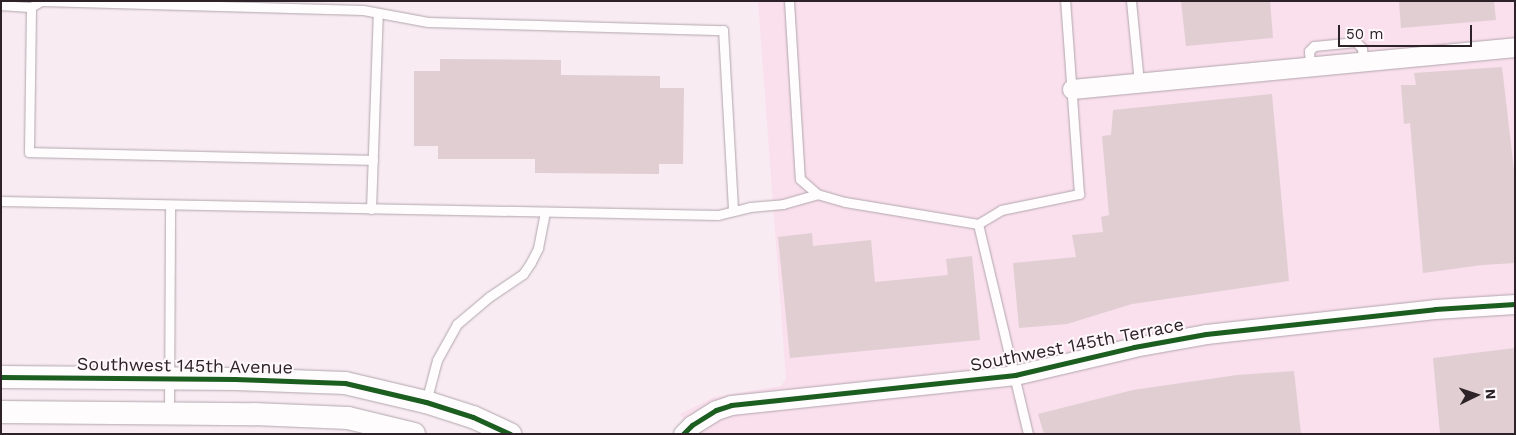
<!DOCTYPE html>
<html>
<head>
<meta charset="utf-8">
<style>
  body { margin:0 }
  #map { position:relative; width:1516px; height:435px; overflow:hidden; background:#f8ebf2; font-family:"Work Sans",sans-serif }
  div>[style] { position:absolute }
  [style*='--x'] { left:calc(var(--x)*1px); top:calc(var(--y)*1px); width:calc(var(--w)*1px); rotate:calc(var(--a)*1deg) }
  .built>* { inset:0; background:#fadfed }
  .building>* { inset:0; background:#e0ced2 }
  .roads { filter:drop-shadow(0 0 1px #b1a6ac) drop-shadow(0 0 1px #b1a6ac) }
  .service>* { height:9px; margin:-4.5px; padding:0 4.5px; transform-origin:4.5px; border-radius:4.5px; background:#fefcfd }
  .minor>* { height:19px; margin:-9.5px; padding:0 9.5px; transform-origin:9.5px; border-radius:9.5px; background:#fefcfd }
  .tertiary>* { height:22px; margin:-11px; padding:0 11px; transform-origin:11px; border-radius:11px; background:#fefcfd }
  .cycleway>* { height:5px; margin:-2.5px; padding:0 2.5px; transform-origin:2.5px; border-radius:2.5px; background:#1b5e20 }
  span { translate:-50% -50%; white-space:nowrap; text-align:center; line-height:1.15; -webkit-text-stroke:4px #fef8fb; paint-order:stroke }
  .street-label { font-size:18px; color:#2d2228 }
  .frame { position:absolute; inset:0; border:2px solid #2d2228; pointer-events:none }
  .north { position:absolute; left:1451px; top:370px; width:50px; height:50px; -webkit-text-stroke:4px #fef8fb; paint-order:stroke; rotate:86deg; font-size:14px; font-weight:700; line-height:20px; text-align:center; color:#2d2228 }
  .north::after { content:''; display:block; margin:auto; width:18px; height:22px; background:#2d2228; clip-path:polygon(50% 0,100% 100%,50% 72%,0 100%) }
  .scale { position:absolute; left:1338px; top:25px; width:134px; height:22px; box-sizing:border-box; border:2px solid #2d2228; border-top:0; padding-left:6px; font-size:15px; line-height:18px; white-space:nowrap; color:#2d2228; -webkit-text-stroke:4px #fef8fb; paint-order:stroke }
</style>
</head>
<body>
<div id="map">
  <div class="built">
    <div style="clip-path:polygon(758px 1px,1515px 1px,1515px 434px,692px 434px,680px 414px,714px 397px,781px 386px,786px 379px)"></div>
  </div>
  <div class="building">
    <div style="clip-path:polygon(1181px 1px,1270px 1px,1273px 38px,1186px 46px)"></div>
    <div style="clip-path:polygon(1399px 1px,1494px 1px,1496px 20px,1401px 28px)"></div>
    <div style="clip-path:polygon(440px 59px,561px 60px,561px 75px,660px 76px,660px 88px,684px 88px,683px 164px,659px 164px,659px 174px,535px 173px,535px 159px,438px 159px,438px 146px,414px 146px,414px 71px,440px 71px)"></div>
    <div style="clip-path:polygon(1502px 67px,1515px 179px,1515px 263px,1482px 265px,1423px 273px,1410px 123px,1404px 124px,1401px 85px,1416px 85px,1414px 73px)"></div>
    <div style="clip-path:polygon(1272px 94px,1289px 281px,1132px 304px,1067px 324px,1019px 328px,1013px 263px,1076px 257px,1072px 235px,1103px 232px,1101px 217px,1109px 215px,1102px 136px,1111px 135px,1113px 110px)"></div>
    <div style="clip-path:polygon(812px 233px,813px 246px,871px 240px,875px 282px,948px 275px,946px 259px,972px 256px,980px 340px,790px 358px,778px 237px)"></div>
    <div style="clip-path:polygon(1515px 348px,1515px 434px,1440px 434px,1433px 358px)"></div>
    <div style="clip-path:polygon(1294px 371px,1301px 434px,1044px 434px,1038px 414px,1133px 390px,1237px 375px)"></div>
  </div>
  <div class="roads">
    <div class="service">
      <div style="--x:789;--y:1;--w:178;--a:86.5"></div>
      <div style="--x:800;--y:179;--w:23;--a:41"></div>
      <div style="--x:817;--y:194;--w:29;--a:16"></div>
      <div style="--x:845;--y:202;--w:135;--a:9.4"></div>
      <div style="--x:978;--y:224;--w:27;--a:-31"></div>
      <div style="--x:1001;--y:210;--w:80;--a:-11.6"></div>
      <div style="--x:1079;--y:194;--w:194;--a:-94.1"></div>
      <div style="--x:1131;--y:1;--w:82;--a:84.4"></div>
      <div style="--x:1;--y:5;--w:30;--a:4"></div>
      <div style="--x:1310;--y:65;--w:14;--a:-94"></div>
      <div style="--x:1309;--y:51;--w:7;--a:-45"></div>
      <div style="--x:1314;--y:46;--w:42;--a:-5.4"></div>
      <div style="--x:1356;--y:42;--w:8;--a:45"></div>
      <div style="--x:1362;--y:48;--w:12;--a:85"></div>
      <div style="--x:373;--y:160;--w:344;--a:-178.7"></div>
      <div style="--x:29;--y:152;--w:145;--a:-89.2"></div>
      <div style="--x:31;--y:7;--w:12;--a:-31"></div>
      <div style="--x:41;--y:1;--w:322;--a:1.6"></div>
      <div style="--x:363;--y:10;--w:66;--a:10.5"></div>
      <div style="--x:428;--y:22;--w:295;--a:1.6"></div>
      <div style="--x:723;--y:30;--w:181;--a:86.8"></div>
      <div style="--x:1;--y:201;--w:717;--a:1.12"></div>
      <div style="--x:718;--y:215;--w:33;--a:-14"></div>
      <div style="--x:750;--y:207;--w:33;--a:-5"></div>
      <div style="--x:783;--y:204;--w:35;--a:-16"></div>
      <div style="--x:371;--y:209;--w:196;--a:-88"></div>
      <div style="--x:978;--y:224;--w:216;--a:76.6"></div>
      <div style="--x:426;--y:402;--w:43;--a:-75.3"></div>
      <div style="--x:437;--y:360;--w:41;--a:-60.9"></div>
      <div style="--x:457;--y:324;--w:42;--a:-40.2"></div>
      <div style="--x:489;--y:297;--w:41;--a:-34.1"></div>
      <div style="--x:523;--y:274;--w:14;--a:-56"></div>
      <div style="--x:531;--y:262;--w:16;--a:-63"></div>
      <div style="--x:538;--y:248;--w:37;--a:-79"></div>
      <div style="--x:169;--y:413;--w:208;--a:-89.7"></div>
    </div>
    <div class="minor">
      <div style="--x:1072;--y:89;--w:445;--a:-5.4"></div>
      <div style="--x:683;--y:434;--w:13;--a:-45"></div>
      <div style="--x:692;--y:425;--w:28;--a:-32"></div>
      <div style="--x:716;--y:410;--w:16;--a:-18"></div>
      <div style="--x:731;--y:405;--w:286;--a:-6"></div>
      <div style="--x:1015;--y:375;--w:122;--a:-13.2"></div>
      <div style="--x:1134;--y:347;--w:73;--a:-10.2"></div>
      <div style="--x:1206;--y:334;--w:230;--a:-6.2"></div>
      <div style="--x:1435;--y:309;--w:80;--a:-3.6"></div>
    </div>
    <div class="tertiary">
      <div style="--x:1;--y:377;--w:234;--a:0.5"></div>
      <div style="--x:235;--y:379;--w:110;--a:2.1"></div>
      <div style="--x:345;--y:383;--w:83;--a:13.2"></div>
      <div style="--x:426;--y:402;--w:49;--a:17.7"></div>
      <div style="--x:473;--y:417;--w:41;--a:24.7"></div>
      <div style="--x:1;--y:412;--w:253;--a:0.5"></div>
      <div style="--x:254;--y:414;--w:94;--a:2.4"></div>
      <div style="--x:348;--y:418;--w:68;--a:13.6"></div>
    </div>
  </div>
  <div class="cycleway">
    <div style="--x:1;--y:377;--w:234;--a:0.5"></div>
    <div style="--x:235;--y:379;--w:110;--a:2.1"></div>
    <div style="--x:345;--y:383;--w:83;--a:13.2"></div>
    <div style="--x:426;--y:402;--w:49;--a:17.7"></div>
    <div style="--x:473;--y:417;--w:41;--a:24.7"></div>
    <div style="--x:683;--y:434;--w:13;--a:-45"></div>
    <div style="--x:692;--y:425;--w:28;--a:-32"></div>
    <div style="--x:716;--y:410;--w:16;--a:-18"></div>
    <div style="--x:731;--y:405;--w:286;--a:-6"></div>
    <div style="--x:1015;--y:375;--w:122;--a:-13.2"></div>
    <div style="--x:1134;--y:347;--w:73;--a:-10.2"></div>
    <div style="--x:1206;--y:334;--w:230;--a:-6.2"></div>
    <div style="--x:1435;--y:309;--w:80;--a:-3.6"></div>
  </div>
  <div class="street-label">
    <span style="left:1077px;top:345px;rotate:-11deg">Southwest 145th Terrace</span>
    <span style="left:185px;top:366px;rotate:1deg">Southwest 145th Avenue</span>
  </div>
  <div class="frame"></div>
  <div class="north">N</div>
  <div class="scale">50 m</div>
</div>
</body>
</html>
